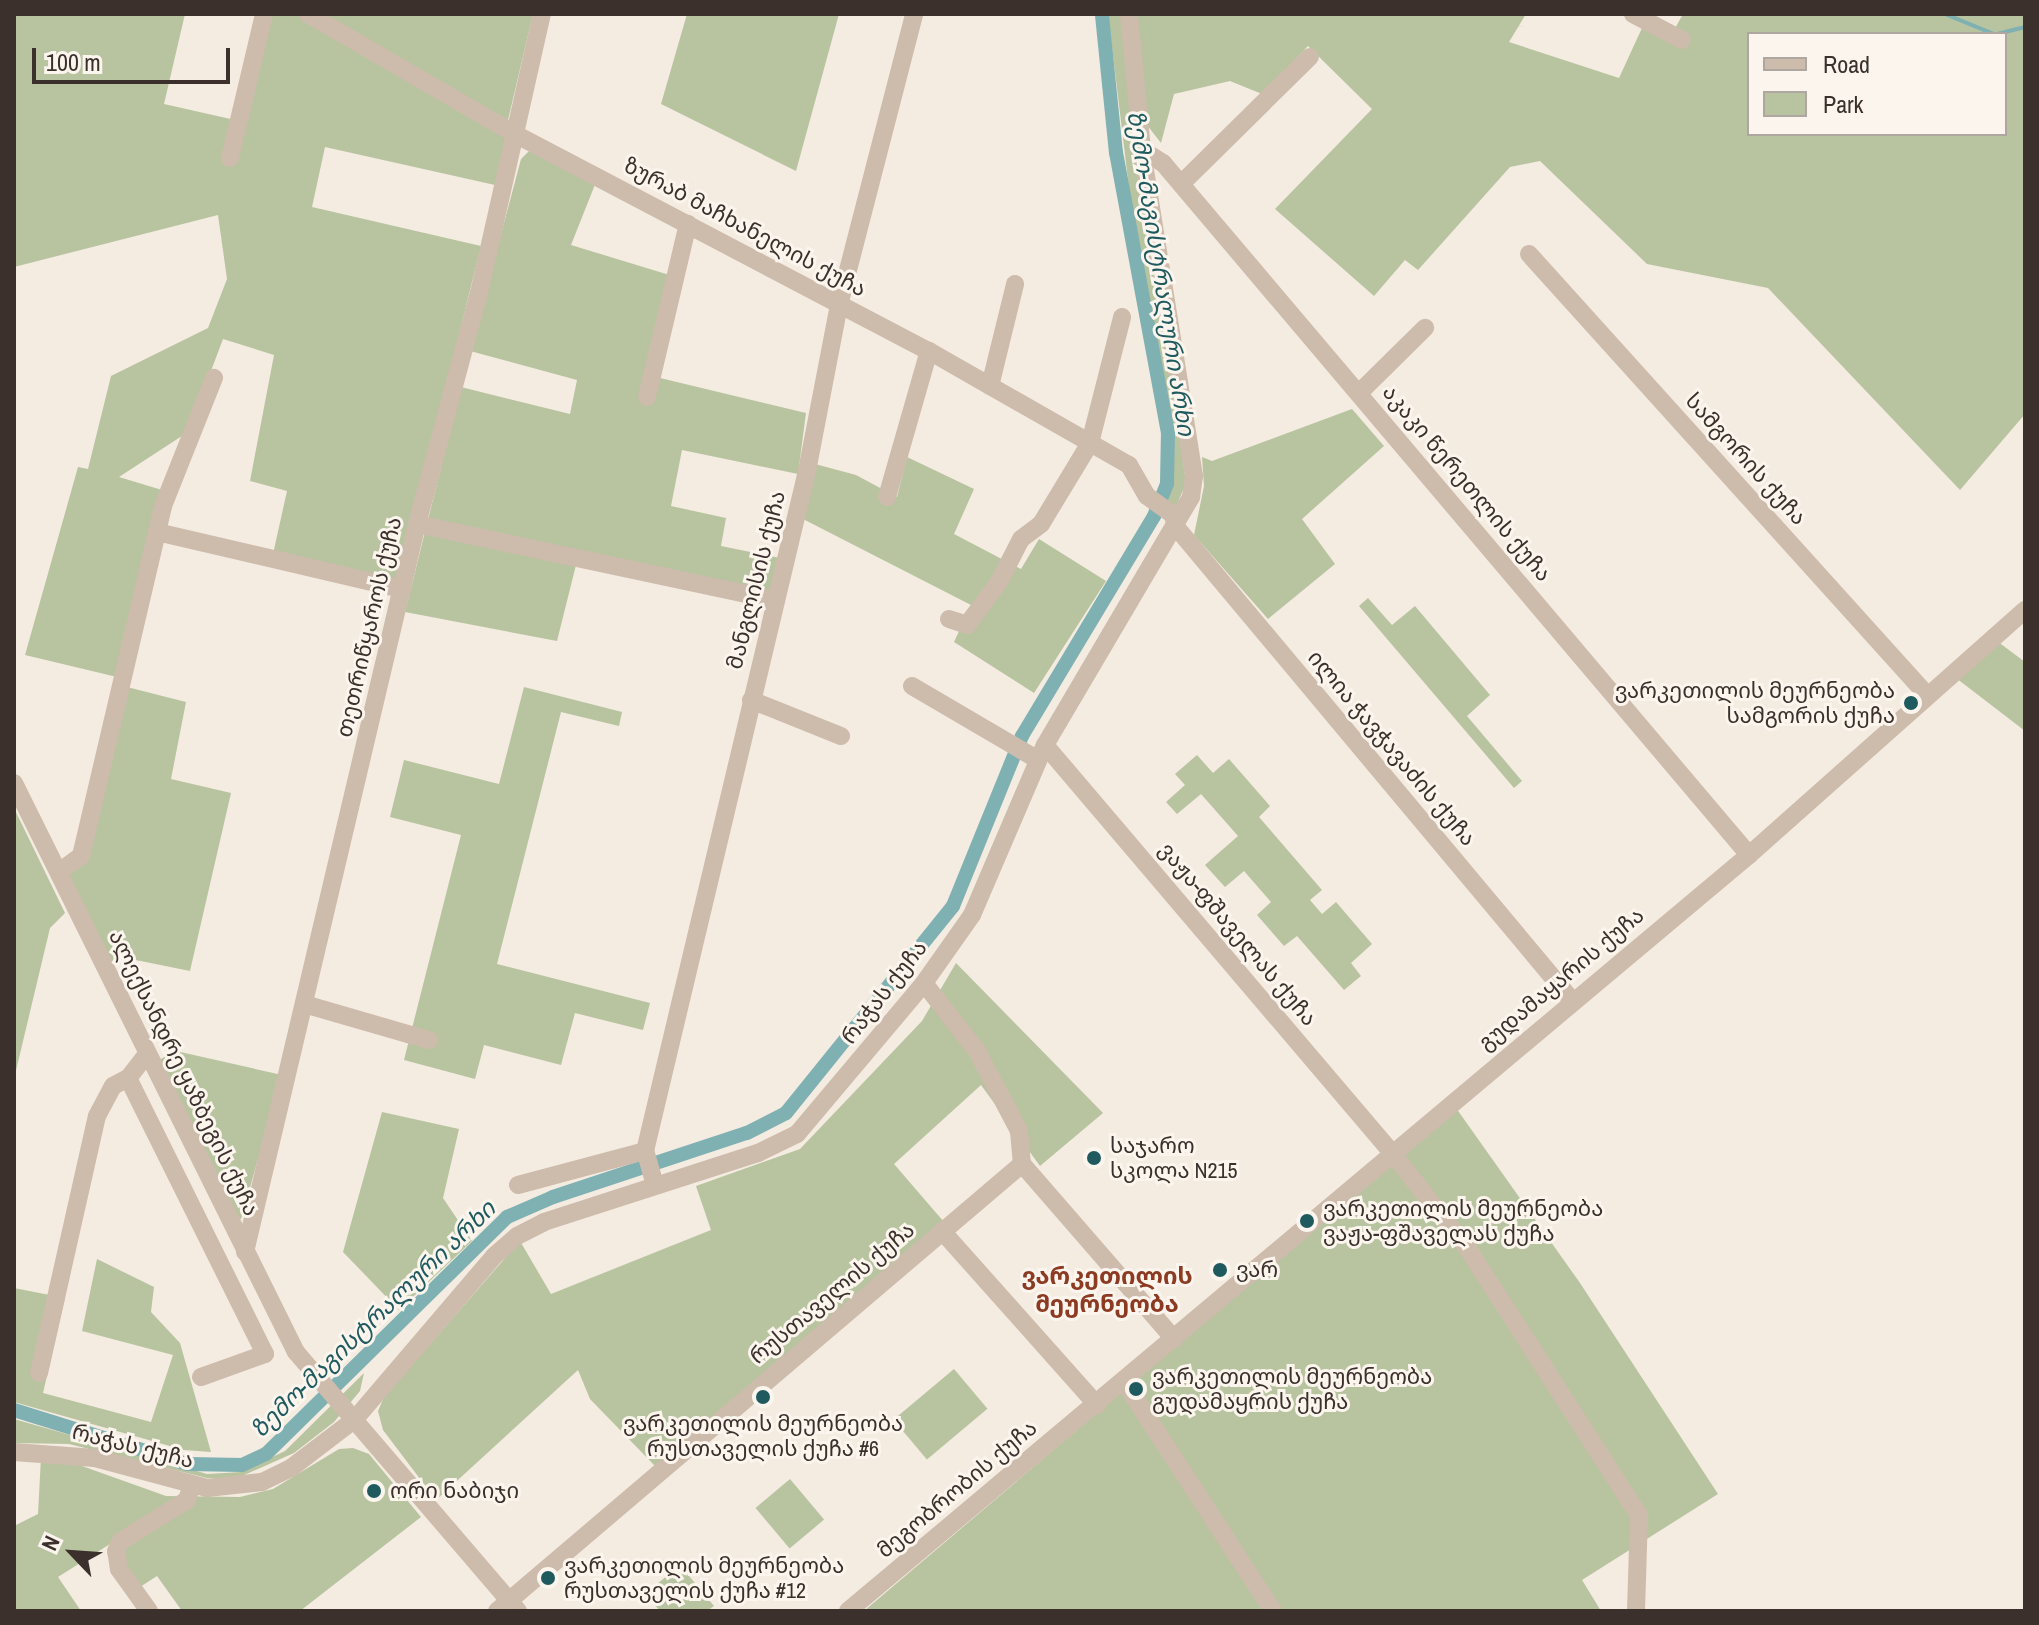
<!DOCTYPE html>
<html>
<head>
<meta charset="utf-8">
<style>
  body { margin:0 }
  #map { position:relative; width:2039px; height:1625px; overflow:hidden; background:#f4ebe1; font-family:"Archivo Narrow","Noto Sans Georgian",sans-serif }
  div>[style] { position:absolute }
  [style*='--x'] { left:calc(var(--x)*1px); top:calc(var(--y)*1px); width:calc(var(--w)*1px); rotate:calc(var(--a)*1deg) }
  .green>* { inset:0; background:#b8c4a0; transform-origin:0 0 }
  .stream>* { height:4px; margin:-2px; padding:0 2px; transform-origin:2px; border-radius:2px; background:#7fb0b2 }
  .canal>* { height:14px; margin:-7px; padding:0 7px; transform-origin:7px; border-radius:7px; background:#7fb0b2 }
  .minor>* { height:18px; margin:-9px; padding:0 9px; transform-origin:9px; border-radius:9px; background:#cdbbac }
  .dots>* { width:22px; height:22px; translate:-50% -50%; box-sizing:border-box; border:4px solid #fbf5ee; border-radius:50% }
  span { translate:-50% -50%; white-space:nowrap; text-align:center; line-height:1.15; -webkit-text-stroke:6px #fbf5ee; paint-order:stroke }
  .street-label { font-size:22px; color:#3b302b }
  .poi-label { font-size:22px; color:#3b302b }
  .right { translate:-100% -50%; text-align:right }
  .left { translate:0 -50%; text-align:left }
  .water-label { font-size:24px; color:#1f5a5e; font-style:italic }
  .neighbourhood-label { font-size:24px; color:#8c3b22; font-weight:700 }
  .frame { position:absolute; inset:0; border:16px solid #3b302b; pointer-events:none }
  .legend { position:absolute; left:1747px; top:32px; width:260px; height:104px; box-sizing:border-box; background:#fbf5ee; border:2px solid #aea6a0; margin:0; padding:10px 14px; list-style:none; font-size:24px; color:#3b302b }
  .legend li { display:flex; align-items:center; gap:16px; height:40px }
  .legend b { width:40px; border:2px solid #aea6a0 }
  .north { position:absolute; left:32px; top:1513px; width:80px; height:80px; -webkit-text-stroke:6px #fbf5ee; paint-order:stroke; rotate:295deg; font-size:22px; font-weight:700; line-height:32px; text-align:center; color:#3b302b }
  .north::after { content:''; display:block; margin:auto; width:28px; height:36px; background:#3b302b; clip-path:polygon(50% 0,100% 100%,50% 72%,0 100%) }
  .scale { position:absolute; left:32px; top:48px; width:198px; height:36px; box-sizing:border-box; border:4px solid #3b302b; border-top:0; padding-left:10px; font-size:24px; line-height:28px; white-space:nowrap; color:#3b302b; -webkit-text-stroke:6px #fbf5ee; paint-order:stroke }
</style>
</head>
<body>
<div id="map">
  <div class="green">
    <div style="clip-path:polygon(14px 14px,185px 14px,164px 104px,235px 120px,259px 14px,296px 14px,508px 134px,495px 185px,325px 147px,312px 207px,481px 246px,397px 584px,273px 554px,287px 491px,250px 481px,274px 355px,223px 339px,188px 432px,119px 477px,162px 490px,117px 677px,25px 655px,78px 467px,88px 469px,111px 376px,208px 328px,227px 279px,218px 215px,14px 267px)"></div>
    <div style="clip-path:polygon(319px 14px,533px 14px,508px 120px)"></div>
    <div style="clip-path:polygon(687px 14px,839px 14px,796px 171px,661px 104px)"></div>
    <div style="clip-path:polygon(1108px 14px,1122px 14px,1186px 483px,1175px 509px,1167px 502px,1173px 477px,1170px 423px,1134px 229px)"></div>
    <div style="clip-path:polygon(evenodd,1134px 14px,1526px 14px,1509px 42px,1619px 78px,1642px 28px,1668px 41px,1683px 14px,2025px 14px,2025px 414px,1960px 490px,1768px 288px,1647px 264px,1540px 161px,1510px 167px,1418px 270px,1405px 260px,1374px 296px,1275px 209px,1372px 109px,1308px 46px,1262px 94px,1230px 81px,1174px 94px,1161px 143px,1147px 125px,1134px 14px,1749px 34px,2005px 34px,2005px 134px,1749px 134px,1749px 34px)"></div>
    <div style="clip-path:polygon(530px 150px,596px 182px,571px 245px,676px 277px,656px 377px,806px 413px,798px 474px,682px 450px,671px 506px,726px 518px,721px 546px,780px 558px,767px 605px,576px 565px,557px 641px,405px 612px,461px 387px,570px 414px,577px 380px,470px 351px,521px 159px)"></div>
    <div style="clip-path:polygon(1352px 409px,1384px 446px,1302px 519px,1335px 564px,1268px 619px,1194px 535px,1204px 486px,1202px 457px,1212px 461px)"></div>
    <div style="clip-path:polygon(907px 457px,974px 489px,954px 534px,1021px 569px,1039px 539px,1106px 581px,1034px 693px,954px 642px,971px 605px,801px 518px,815px 464px,856px 475px,897px 497px)"></div>
    <div style="clip-path:polygon(1368px 598px,1392px 625px,1415px 606px,1490px 695px,1467px 716px,1522px 781px,1514px 788px,1359px 606px)"></div>
    <div style="clip-path:polygon(1997px 641px,2025px 662px,2025px 731px,1956px 678px)"></div>
    <div style="clip-path:polygon(127px 687px,186px 702px,171px 779px,231px 793px,190px 971px,126px 958px,113px 965px,69px 875px)"></div>
    <div style="clip-path:polygon(524px 687px,622px 712px,619px 726px,561px 712px,497px 964px,650px 1003px,643px 1030px,575px 1013px,561px 1065px,484px 1045px,475px 1079px,404px 1060px,461px 835px,390px 817px,404px 760px,499px 784px)"></div>
    <div style="clip-path:polygon(1197px 755px,1213px 773px,1229px 759px,1270px 806px,1259px 817px,1322px 890px,1310px 900px,1322px 914px,1336px 902px,1372px 944px,1351px 963px,1361px 976px,1344px 990px,1297px 936px,1284px 946px,1257px 915px,1271px 902px,1244px 871px,1225px 887px,1205px 865px,1238px 836px,1201px 794px,1177px 814px,1166px 802px,1185px 785px,1175px 774px)"></div>
    <div style="clip-path:polygon(14px 808px,65px 913px,50px 928px,14px 1079px)"></div>
    <div style="clip-path:polygon(956px 963px,1103px 1113px,1040px 1166px,981px 1085px,894px 1164px,944px 1222px,655px 1466px,590px 1399px,578px 1370px,436px 1500px,383px 1430px,378px 1411px,384px 1397px,520px 1241px,551px 1294px,711px 1230px,696px 1186px,800px 1149px,922px 1021px)"></div>
    <div style="clip-path:polygon(176px 1051px,282px 1075px,241px 1219px,236px 1218px,159px 1060px)"></div>
    <div style="clip-path:polygon(1456px 1108px,1580px 1283px,1718px 1494px,1582px 1580px,1601px 1611px,864px 1611px)"></div>
    <div style="clip-path:polygon(382px 1112px,459px 1129px,443px 1198px,472px 1241px,399px 1310px,343px 1252px)"></div>
    <div style="clip-path:polygon(97px 1259px,154px 1287px,151px 1312px,180px 1343px,211px 1452px,184px 1450px,14px 1402px,14px 1288px,65px 1298px,43px 1393px,151px 1422px,173px 1355px,82px 1331px)"></div>
    <div style="left:954px;top:1369px;width:52px;height:79px;rotate:50deg"></div>
    <div style="clip-path:polygon(364px 1373px,360px 1391px,334px 1422px,294px 1453px,235px 1479px,207px 1478px,69px 1444px,14px 1443px,14px 1419px,207px 1474px,241px 1472px,285px 1451px)"></div>
    <div style="clip-path:polygon(353px 1448px,369px 1454px,421px 1517px,300px 1611px,182px 1611px,157px 1576px,140px 1587px,110px 1544px,58px 1577px,81px 1611px,14px 1611px,14px 1526px,38px 1514px,41px 1457px,68px 1461px,166px 1496px,240px 1497px,273px 1489px,339px 1449px)"></div>
    <div style="left:790px;top:1479px;width:53px;height:45px;rotate:50deg"></div>
    <div style="clip-path:polygon(680px 1565px,714px 1606px,707px 1611px,660px 1611px,645px 1594px)"></div>
  </div>
  <div class="stream">
    <div style="--x:1945;--y:14;--w:53;--a:22.2"></div>
    <div style="--x:1997;--y:34;--w:29;--a:-14"></div>
  </div>
  <div class="canal">
    <div style="--x:14;--y:1410;--w:181;--a:17.3"></div>
    <div style="--x:187;--y:1464;--w:55;--a:1"></div>
    <div style="--x:242;--y:1465;--w:26;--a:-25"></div>
    <div style="--x:266;--y:1454;--w:338;--a:-44.5"></div>
    <div style="--x:507;--y:1217;--w:50;--a:-23.5"></div>
    <div style="--x:553;--y:1197;--w:204;--a:-18.3"></div>
    <div style="--x:747;--y:1133;--w:44;--a:-27.1"></div>
    <div style="--x:786;--y:1113;--w:266;--a:-51.1"></div>
    <div style="--x:953;--y:906;--w:183;--a:-67.9"></div>
    <div style="--x:1022;--y:736;--w:257;--a:-59"></div>
    <div style="--x:1154;--y:516;--w:35;--a:-68"></div>
    <div style="--x:1167;--y:483;--w:50;--a:-88.9"></div>
    <div style="--x:1168;--y:433;--w:285;--a:-100.5"></div>
    <div style="--x:1116;--y:153;--w:140;--a:-95.8"></div>
  </div>
  <div class="minor">
    <div style="--x:308;--y:14;--w:237;--a:30.1"></div>
    <div style="--x:513;--y:133;--w:470;--a:27.7"></div>
    <div style="--x:929;--y:351;--w:230;--a:29.7"></div>
    <div style="--x:1129;--y:465;--w:36;--a:60"></div>
    <div style="--x:1147;--y:496;--w:32;--a:36"></div>
    <div style="--x:1173;--y:515;--w:12;--a:76"></div>
    <div style="--x:1176;--y:527;--w:615;--a:50.08"></div>
    <div style="--x:1633;--y:14;--w:55;--a:28"></div>
    <div style="--x:1142;--y:150;--w:25;--a:32"></div>
    <div style="--x:1163;--y:163;--w:907;--a:49.74"></div>
    <div style="--x:230;--y:158;--w:148;--a:-76.7"></div>
    <div style="--x:1181;--y:184;--w:181;--a:-44.6"></div>
    <div style="--x:1529;--y:254;--w:594;--a:47.93"></div>
    <div style="--x:990;--y:386;--w:105;--a:-76.2"></div>
    <div style="--x:1359;--y:393;--w:93;--a:-44.6"></div>
    <div style="--x:647;--y:397;--w:178;--a:-76.7"></div>
    <div style="--x:887;--y:497;--w:152;--a:-74"></div>
    <div style="--x:417;--y:524;--w:367;--a:12"></div>
    <div style="--x:157;--y:532;--w:252;--a:13.1"></div>
    <div style="--x:949;--y:619;--w:19;--a:18"></div>
    <div style="--x:967;--y:625;--w:54;--a:-53.3"></div>
    <div style="--x:999;--y:582;--w:48;--a:-62.9"></div>
    <div style="--x:1021;--y:539;--w:25;--a:-37"></div>
    <div style="--x:1041;--y:524;--w:95;--a:-58.8"></div>
    <div style="--x:1090;--y:443;--w:130;--a:-75.7"></div>
    <div style="--x:912;--y:686;--w:146;--a:30.4"></div>
    <div style="--x:751;--y:700;--w:97;--a:21.8"></div>
    <div style="--x:1045;--y:745;--w:537;--a:49.61"></div>
    <div style="--x:1393;--y:1154;--w:121;--a:51.7"></div>
    <div style="--x:1468;--y:1249;--w:316;--a:57.3"></div>
    <div style="--x:1639;--y:1515;--w:96;--a:91.8"></div>
    <div style="--x:14;--y:783;--w:635;--a:63.64"></div>
    <div style="--x:296;--y:1352;--w:341;--a:49.4"></div>
    <div style="--x:59;--y:872;--w:27;--a:-36"></div>
    <div style="--x:81;--y:856;--w:359;--a:-76.8"></div>
    <div style="--x:163;--y:506;--w:138;--a:-68.3"></div>
    <div style="--x:924;--y:983;--w:86;--a:52.1"></div>
    <div style="--x:977;--y:1051;--w:90;--a:62.3"></div>
    <div style="--x:1019;--y:1131;--w:33;--a:85"></div>
    <div style="--x:304;--y:1004;--w:130;--a:16.1"></div>
    <div style="--x:147;--y:1054;--w:31;--a:128"></div>
    <div style="--x:128;--y:1078;--w:308;--a:63.6"></div>
    <div style="--x:265;--y:1354;--w:68;--a:160.2"></div>
    <div style="--x:1022;--y:1164;--w:232;--a:49"></div>
    <div style="--x:518;--y:1185;--w:131;--a:-15"></div>
    <div style="--x:655;--y:1185;--w:35;--a:-106"></div>
    <div style="--x:645;--y:1151;--w:699;--a:-76.6"></div>
    <div style="--x:807;--y:471;--w:169;--a:-79.1"></div>
    <div style="--x:839;--y:305;--w:301;--a:-75.5"></div>
    <div style="--x:942;--y:1231;--w:233;--a:48.3"></div>
    <div style="--x:245;--y:1252;--w:748;--a:-76.71"></div>
    <div style="--x:417;--y:524;--w:239;--a:-75"></div>
    <div style="--x:479;--y:293;--w:286;--a:-77.3"></div>
    <div style="--x:39;--y:1373;--w:263;--a:-77.3"></div>
    <div style="--x:97;--y:1116;--w:34;--a:-62"></div>
    <div style="--x:113;--y:1086;--w:17;--a:-28"></div>
    <div style="--x:1125;--y:1383;--w:272;--a:57"></div>
    <div style="--x:14;--y:1452;--w:81;--a:4.2"></div>
    <div style="--x:95;--y:1458;--w:116;--a:15"></div>
    <div style="--x:207;--y:1488;--w:55;--a:-6.2"></div>
    <div style="--x:262;--y:1482;--w:32;--a:-26"></div>
    <div style="--x:291;--y:1468;--w:81;--a:-37.4"></div>
    <div style="--x:355;--y:1419;--w:214;--a:-49.5"></div>
    <div style="--x:494;--y:1256;--w:30;--a:-41"></div>
    <div style="--x:517;--y:1236;--w:30;--a:-27"></div>
    <div style="--x:544;--y:1222;--w:225;--a:-17.9"></div>
    <div style="--x:758;--y:1153;--w:43;--a:-26"></div>
    <div style="--x:797;--y:1134;--w:197;--a:-49.9"></div>
    <div style="--x:924;--y:983;--w:83;--a:-54.8"></div>
    <div style="--x:972;--y:915;--w:185;--a:-66.8"></div>
    <div style="--x:1045;--y:745;--w:288;--a:-59.5"></div>
    <div style="--x:1191;--y:497;--w:21;--a:-82"></div>
    <div style="--x:1194;--y:476;--w:330;--a:-99.1"></div>
    <div style="--x:1142;--y:150;--w:137;--a:-95.5"></div>
    <div style="--x:149;--y:1611;--w:52;--a:-125.5"></div>
    <div style="--x:119;--y:1569;--w:18;--a:-99"></div>
    <div style="--x:116;--y:1551;--w:11;--a:-63"></div>
    <div style="--x:121;--y:1541;--w:78;--a:-31.8"></div>
    <div style="--x:187;--y:1500;--w:16;--a:-72"></div>
    <div style="--x:497;--y:1611;--w:690;--a:-40.41"></div>
    <div style="--x:848;--y:1611;--w:1176;--a:-40"></div>
    <div style="--x:1749;--y:855;--w:369;--a:-41.6"></div>
  </div>
  <div class="dots">
    <div style="left:1911px;top:703px;background:#1f5a5e"></div>
    <div style="left:1094px;top:1158px;background:#1f5a5e"></div>
    <div style="left:1307px;top:1221px;background:#1f5a5e"></div>
    <div style="left:1220px;top:1270px;background:#1f5a5e"></div>
    <div style="left:1136px;top:1389px;background:#1f5a5e"></div>
    <div style="left:763px;top:1397px;background:#1f5a5e"></div>
    <div style="left:374px;top:1491px;background:#1f5a5e"></div>
    <div style="left:548px;top:1578px;background:#1f5a5e"></div>
  </div>
  <div class="street-label">
    <span style="left:745px;top:227px;rotate:28deg">ზურაბ მაჩხანელის ქუჩა</span>
    <span style="left:1746px;top:459px;rotate:48deg">სამგორის ქუჩა</span>
    <span style="left:1467px;top:483px;rotate:50deg">აკაკი წერეთლის ქუჩა</span>
    <span style="left:756px;top:580px;rotate:-76deg">მანგლისის ქუჩა</span>
    <span style="left:369px;top:627px;rotate:-77deg">თეთრიწყაროს ქუჩა</span>
    <span style="left:1392px;top:748px;rotate:50deg">ილია ჭავჭავაძის ქუჩა</span>
    <span style="left:1238px;top:934px;rotate:50deg">ვაჟა-ფშაველას ქუჩა</span>
    <span style="left:1561px;top:979px;rotate:-40deg">გუდამაყარის ქუჩა</span>
    <span style="left:884px;top:992px;rotate:-52deg">რაჭას ქუჩა</span>
    <span style="left:184px;top:1073px;rotate:64deg">ალექსანდრე ყაზბეგის ქუჩა</span>
    <span style="left:832px;top:1293px;rotate:-40deg">რუსთაველის ქუჩა</span>
    <span style="left:133px;top:1446px;rotate:14deg">რაჭას ქუჩა</span>
    <span style="left:957px;top:1489px;rotate:-40deg">მეგობრობის ქუჩა</span>
  </div>
  <div class="poi-label">
    <span class="right" style="left:1895px;top:703px">ვარკეთილის მეურნეობა<br>სამგორის ქუჩა</span>
    <span class="left" style="left:1110px;top:1158px">საჯარო<br>სკოლა N215</span>
    <span class="left" style="left:1323px;top:1221px">ვარკეთილის მეურნეობა<br>ვაჟა-ფშაველას ქუჩა</span>
    <span class="left" style="left:1236px;top:1270px">ვარ</span>
    <span class="left" style="left:1152px;top:1389px">ვარკეთილის მეურნეობა<br>გუდამაყრის ქუჩა</span>
    <span style="left:763px;top:1436px">ვარკეთილის მეურნეობა<br>რუსთაველის ქუჩა #6</span>
    <span class="left" style="left:390px;top:1491px">ორი ნაბიჯი</span>
    <span class="left" style="left:564px;top:1578px">ვარკეთილის მეურნეობა<br>რუსთაველის ქუჩა #12</span>
  </div>
  <div class="water-label">
    <span style="left:1161px;top:273px;rotate:81deg">ზემო-მაგისტრალური არხი</span>
    <span style="left:373px;top:1319px;rotate:-44deg">ზემო-მაგისტრალური არხი</span>
  </div>
  <div class="neighbourhood-label">
    <span style="left:1107px;top:1290px">ვარკეთილის<br>მეურნეობა</span>
  </div>
  <div class="frame"></div>
  <ul class="legend">
  <li><b style="height:10px;background:#cdbbac"></b>Road</li>
  <li><b style="height:22px;background:#b8c4a0"></b>Park</li>
  </ul>
  <div class="north">N</div>
  <div class="scale">100 m</div>
</div>
</body>
</html>
